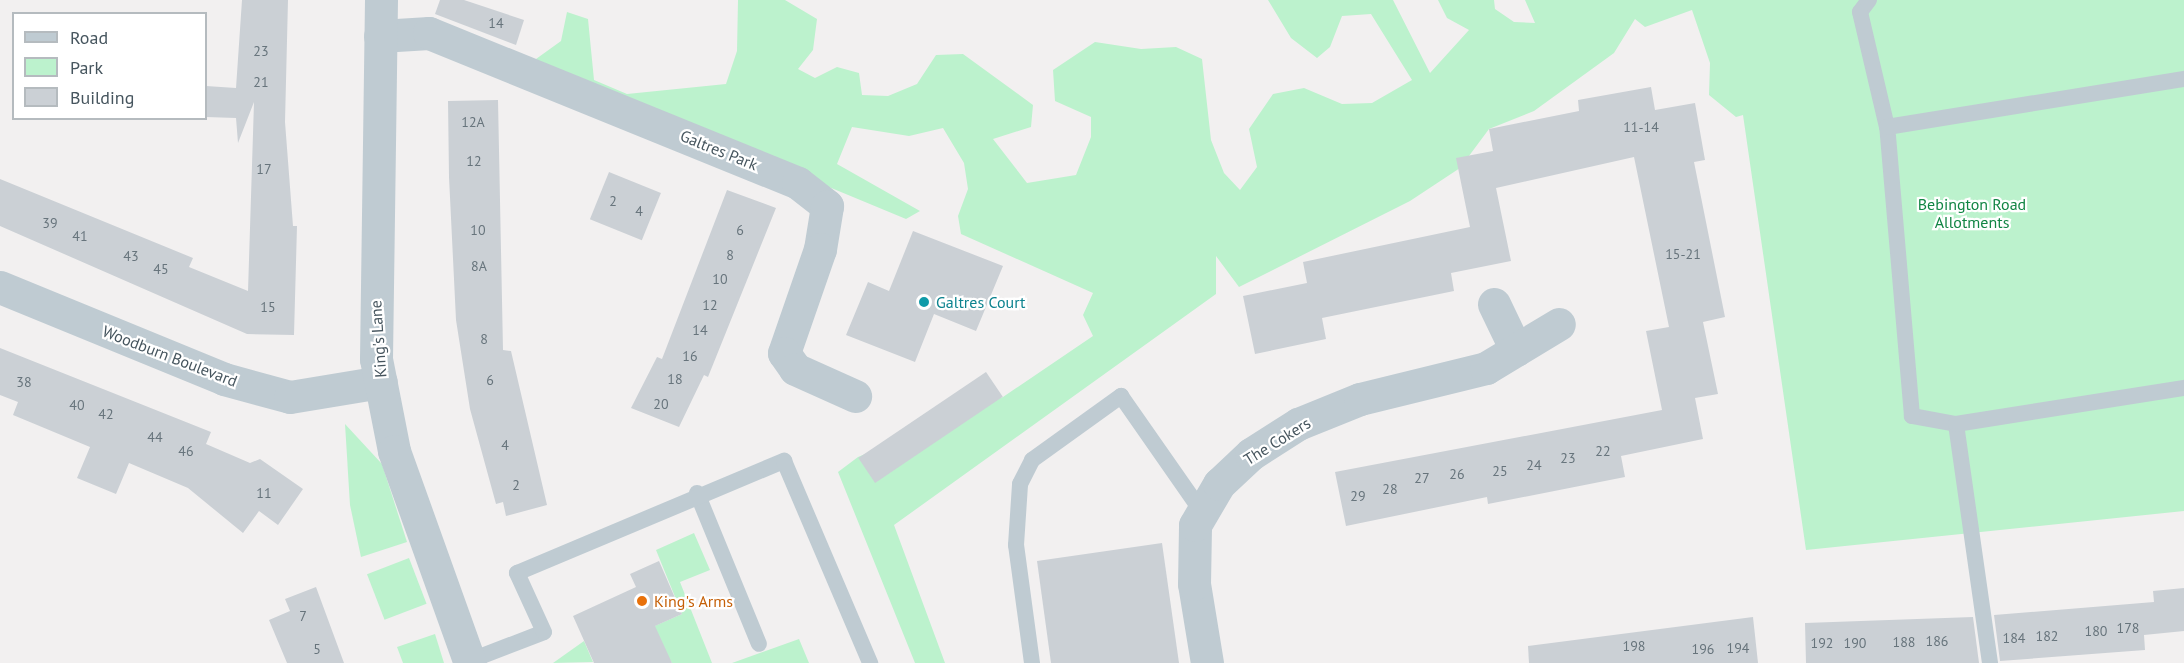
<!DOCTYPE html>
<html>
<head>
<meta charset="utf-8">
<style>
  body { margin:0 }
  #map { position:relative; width:2184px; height:663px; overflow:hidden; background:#f2f0f0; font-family:"PT Sans",sans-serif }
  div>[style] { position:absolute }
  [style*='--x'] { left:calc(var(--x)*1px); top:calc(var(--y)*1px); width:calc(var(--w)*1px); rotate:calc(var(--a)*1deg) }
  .green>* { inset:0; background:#bcf2cd; transform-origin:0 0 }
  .building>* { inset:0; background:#cbd0d5; transform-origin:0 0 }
  .service>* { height:16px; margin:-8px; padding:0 8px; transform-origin:8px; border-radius:8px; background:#bfcbd2 }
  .minor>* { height:33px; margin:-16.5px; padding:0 16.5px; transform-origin:16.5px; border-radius:16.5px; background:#bfcbd2 }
  .tertiary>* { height:33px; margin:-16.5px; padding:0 16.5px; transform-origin:16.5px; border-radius:16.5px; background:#bfcbd2 }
  .dots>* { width:16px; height:16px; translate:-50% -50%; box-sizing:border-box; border:3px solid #fff; border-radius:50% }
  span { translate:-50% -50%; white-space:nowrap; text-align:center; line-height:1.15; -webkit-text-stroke:4.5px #fff; paint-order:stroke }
  .number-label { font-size:14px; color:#67747c }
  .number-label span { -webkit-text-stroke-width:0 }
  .street-label { font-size:16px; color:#46555e }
  .park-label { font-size:16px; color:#128544 }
  .culture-label { font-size:16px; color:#0d838f }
  .left { translate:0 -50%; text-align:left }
  .food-label { font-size:16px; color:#c56008 }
  .legend { position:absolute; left:12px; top:12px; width:195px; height:108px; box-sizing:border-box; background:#fff; border:2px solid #b5bbbf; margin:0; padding:8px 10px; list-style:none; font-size:18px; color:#46555e }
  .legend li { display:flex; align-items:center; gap:12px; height:30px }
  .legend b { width:30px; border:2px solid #b5bbbf }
</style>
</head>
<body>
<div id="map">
  <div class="green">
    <div style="clip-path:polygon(738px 0,785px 0,817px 19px,813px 50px,798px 69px,815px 78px,837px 67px,859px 73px,862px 95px,888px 96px,917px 84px,936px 55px,963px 54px,1033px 105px,1031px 127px,993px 139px,1027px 183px,1076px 175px,1091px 137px,1091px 117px,1055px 101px,1053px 70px,1095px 42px,1141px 49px,1176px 47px,1202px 59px,1211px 140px,1224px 173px,1240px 190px,1257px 167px,1249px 129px,1273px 94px,1304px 88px,1342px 104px,1372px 103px,1412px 80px,1371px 14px,1342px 16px,1330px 47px,1317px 58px,1291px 38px,1268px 0,1393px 0,1430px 73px,1469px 30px,1447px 18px,1438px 0,1494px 0,1495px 9px,1514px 22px,1535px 23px,1525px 0,2184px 0,2184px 511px,1806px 550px,1743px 115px,1736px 117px,1709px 95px,1710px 63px,1692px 10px,1645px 27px,1635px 19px,1614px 53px,1534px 111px,1489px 129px,1460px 168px,1410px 201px,1239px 287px,1216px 256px,1216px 294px,894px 525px,945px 663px,915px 663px,838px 472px,858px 457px,1003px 397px,1093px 336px,1083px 315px,1093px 293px,961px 234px,958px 216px,968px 189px,964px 163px,943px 128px,909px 136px,852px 127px,837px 164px,920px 211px,906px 219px,547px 70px,536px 59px,561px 41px,567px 12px,588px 19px,594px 80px,627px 94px,726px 84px,737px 51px)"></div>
    <div style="clip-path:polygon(345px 424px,382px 464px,407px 542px,361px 557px,350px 505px)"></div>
    <div style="clip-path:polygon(694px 533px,710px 570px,680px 582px,712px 663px,672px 663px,650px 628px,682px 614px,656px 550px)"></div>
    <div style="left:409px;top:558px;width:49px;height:45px;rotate:69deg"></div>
    <div style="clip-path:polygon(435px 634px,444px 663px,403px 663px,397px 647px)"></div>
    <div style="clip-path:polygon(799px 639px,809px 663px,732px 663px)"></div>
    <div style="clip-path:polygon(584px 641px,593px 662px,553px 663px)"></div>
  </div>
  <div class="building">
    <div style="clip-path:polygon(242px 0,288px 0,285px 122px,293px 226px,297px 226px,294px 335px,247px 334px,0 226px,0 179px,193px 258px,189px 267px,248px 291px,254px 102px,238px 143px,236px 118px,206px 117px,206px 86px,236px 88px)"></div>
    <div style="clip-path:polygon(440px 0,464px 0,524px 20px,516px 45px,435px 14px)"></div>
    <div style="clip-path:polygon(1651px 87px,1655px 110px,1695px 103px,1705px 160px,1694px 162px,1725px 317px,1703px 322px,1718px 394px,1695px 398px,1703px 439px,1621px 456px,1625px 477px,1488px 504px,1487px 497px,1346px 526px,1335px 472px,1662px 410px,1646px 331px,1669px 327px,1634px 157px,1496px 188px,1511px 261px,1451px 273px,1454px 291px,1322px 318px,1326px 339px,1255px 354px,1243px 296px,1307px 283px,1303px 262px,1470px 227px,1456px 158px,1493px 151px,1489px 129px,1579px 111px,1578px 100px)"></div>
    <div style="clip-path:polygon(498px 100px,503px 350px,511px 351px,547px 505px,506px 516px,503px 502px,496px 504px,470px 409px,456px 320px,449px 177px,448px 101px)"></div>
    <div style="left:609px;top:172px;width:56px;height:51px;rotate:22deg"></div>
    <div style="clip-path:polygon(727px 190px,776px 208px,708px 377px,704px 375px,679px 427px,631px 408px,657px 357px,662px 359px)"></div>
    <div style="clip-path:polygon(913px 231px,1003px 266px,976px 331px,934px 314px,915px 362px,846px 335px,868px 282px,889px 291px)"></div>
    <div style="clip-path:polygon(0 348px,211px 432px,206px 444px,250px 463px,260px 459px,303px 489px,278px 525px,259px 511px,243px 533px,188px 488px,129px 463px,116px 494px,77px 478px,90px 447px,13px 415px,18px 402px,0 395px)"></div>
    <div style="left:986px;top:372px;width:30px;height:154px;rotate:56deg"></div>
    <div style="clip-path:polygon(1162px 543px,1179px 663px,1051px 663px,1037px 561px)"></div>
    <div style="clip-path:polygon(659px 561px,682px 614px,655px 626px,672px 663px,594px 663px,573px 616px,636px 587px,630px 574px)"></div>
    <div style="clip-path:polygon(316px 587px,344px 663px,287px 663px,269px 620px,290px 611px,285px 599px)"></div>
    <div style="clip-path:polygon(2184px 588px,2184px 631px,2144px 635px,2145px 650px,2000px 661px,1994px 615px,2154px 602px,2153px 591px)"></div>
    <div style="clip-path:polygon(1753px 617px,1758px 663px,1529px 663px,1528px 646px)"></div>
    <div style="clip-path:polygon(1973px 617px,1979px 663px,1806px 663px,1805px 623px)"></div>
  </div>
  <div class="service">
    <div style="--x:1869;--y:0;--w:15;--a:127"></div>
    <div style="--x:1860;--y:12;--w:118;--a:76.8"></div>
    <div style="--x:1956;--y:424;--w:45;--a:-169.7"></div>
    <div style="--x:1912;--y:416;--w:290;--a:-94.9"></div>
    <div style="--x:1887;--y:127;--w:301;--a:-9.2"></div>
    <div style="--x:697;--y:493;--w:163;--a:67.7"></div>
    <div style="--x:469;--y:661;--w:80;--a:-21.1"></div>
    <div style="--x:544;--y:632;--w:65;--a:-114.6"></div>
    <div style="--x:517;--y:573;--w:290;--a:-22.8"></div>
    <div style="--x:784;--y:461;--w:220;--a:66.9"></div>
    <div style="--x:1032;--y:663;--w:119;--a:-97.7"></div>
    <div style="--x:1016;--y:545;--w:61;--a:-86.2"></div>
    <div style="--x:1020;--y:484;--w:27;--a:-63"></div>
    <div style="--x:1032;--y:460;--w:110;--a:-35.7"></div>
    <div style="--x:1121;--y:396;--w:141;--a:55.1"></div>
    <div style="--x:1990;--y:663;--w:241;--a:-98.1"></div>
    <div style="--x:1956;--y:424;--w:231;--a:-9"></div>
  </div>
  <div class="minor">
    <div style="--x:380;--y:36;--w:49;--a:-3.5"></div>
    <div style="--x:429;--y:33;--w:398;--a:22.1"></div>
    <div style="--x:798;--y:183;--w:37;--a:38"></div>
    <div style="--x:827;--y:206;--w:44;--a:99.2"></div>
    <div style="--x:820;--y:249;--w:110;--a:109.1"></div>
    <div style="--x:784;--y:353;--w:19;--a:55"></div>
    <div style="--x:795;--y:369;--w:66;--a:24.2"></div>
    <div style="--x:0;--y:287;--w:242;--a:22.3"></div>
    <div style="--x:224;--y:379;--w:68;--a:15.3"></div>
    <div style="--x:290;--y:397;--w:92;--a:-9.4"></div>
    <div style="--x:1494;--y:304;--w:51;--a:64.4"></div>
    <div style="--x:1207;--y:663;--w:80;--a:-99.3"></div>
    <div style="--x:1194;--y:584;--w:59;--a:-89"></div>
    <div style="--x:1195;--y:525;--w:48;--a:-59.7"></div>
    <div style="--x:1219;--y:484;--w:44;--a:-43.2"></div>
    <div style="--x:1251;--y:454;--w:56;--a:-32.6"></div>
    <div style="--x:1298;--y:424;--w:67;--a:-22"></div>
    <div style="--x:1360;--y:399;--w:130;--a:-13.8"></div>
    <div style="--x:1486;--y:368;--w:85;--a:-31.1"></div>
  </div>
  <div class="tertiary">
    <div style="--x:381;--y:0;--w:359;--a:90.8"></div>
    <div style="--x:376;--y:359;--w:94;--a:78.9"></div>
    <div style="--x:394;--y:451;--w:225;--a:70.3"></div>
  </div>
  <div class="dots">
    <div style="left:924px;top:302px;background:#0f9aa8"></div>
    <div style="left:642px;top:601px;background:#e8710a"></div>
  </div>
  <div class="number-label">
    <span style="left:496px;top:23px">14</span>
    <span style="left:261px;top:51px">23</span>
    <span style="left:261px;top:82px">21</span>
    <span style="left:473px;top:122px">12A</span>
    <span style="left:1641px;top:127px">11-14</span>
    <span style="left:474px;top:161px">12</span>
    <span style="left:264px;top:169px">17</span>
    <span style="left:613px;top:201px">2</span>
    <span style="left:639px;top:211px">4</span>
    <span style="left:50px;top:223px">39</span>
    <span style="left:478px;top:230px">10</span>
    <span style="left:740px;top:230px">6</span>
    <span style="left:80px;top:236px">41</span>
    <span style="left:1683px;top:254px">15-21</span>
    <span style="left:730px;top:255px">8</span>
    <span style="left:131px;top:256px">43</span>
    <span style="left:479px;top:266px">8A</span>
    <span style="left:161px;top:269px">45</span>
    <span style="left:720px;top:279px">10</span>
    <span style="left:710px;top:305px">12</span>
    <span style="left:268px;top:307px">15</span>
    <span style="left:700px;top:330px">14</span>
    <span style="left:484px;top:339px">8</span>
    <span style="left:690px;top:356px">16</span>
    <span style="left:675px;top:379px">18</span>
    <span style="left:490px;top:380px">6</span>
    <span style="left:24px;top:382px">38</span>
    <span style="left:661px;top:404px">20</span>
    <span style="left:77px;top:405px">40</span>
    <span style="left:106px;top:414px">42</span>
    <span style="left:155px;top:437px">44</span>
    <span style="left:505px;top:445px">4</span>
    <span style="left:186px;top:451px">46</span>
    <span style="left:1603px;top:451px">22</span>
    <span style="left:1568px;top:458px">23</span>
    <span style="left:1534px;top:465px">24</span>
    <span style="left:1500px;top:471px">25</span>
    <span style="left:1457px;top:474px">26</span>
    <span style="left:1422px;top:478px">27</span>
    <span style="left:516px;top:485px">2</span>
    <span style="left:1390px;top:489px">28</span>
    <span style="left:264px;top:493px">11</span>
    <span style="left:1358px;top:496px">29</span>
    <span style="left:303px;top:616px">7</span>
    <span style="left:2128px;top:628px">178</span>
    <span style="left:2096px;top:631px">180</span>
    <span style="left:2047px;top:636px">182</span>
    <span style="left:2014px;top:638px">184</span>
    <span style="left:1937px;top:641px">186</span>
    <span style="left:1904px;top:642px">188</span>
    <span style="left:1822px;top:643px">192</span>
    <span style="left:1855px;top:643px">190</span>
    <span style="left:1634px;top:646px">198</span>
    <span style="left:1738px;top:648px">194</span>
    <span style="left:317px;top:649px">5</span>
    <span style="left:1703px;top:649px">196</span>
  </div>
  <div class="street-label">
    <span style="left:719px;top:150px;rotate:22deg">Galtres Park</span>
    <span style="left:378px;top:339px;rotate:-94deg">King's Lane</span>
    <span style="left:170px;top:356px;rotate:21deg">Woodburn Boulevard</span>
    <span style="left:1277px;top:441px;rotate:-32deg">The Cokers</span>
  </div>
  <div class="park-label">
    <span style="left:1972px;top:213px">Bebington Road<br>Allotments</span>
  </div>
  <div class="culture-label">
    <span class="left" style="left:936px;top:302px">Galtres Court</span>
  </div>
  <div class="food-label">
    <span class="left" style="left:654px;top:601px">King's Arms</span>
  </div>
  <ul class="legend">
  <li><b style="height:8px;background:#bfcbd2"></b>Road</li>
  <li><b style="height:16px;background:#bcf2cd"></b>Park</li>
  <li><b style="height:16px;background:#cbd0d5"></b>Building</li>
  </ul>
</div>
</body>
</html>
